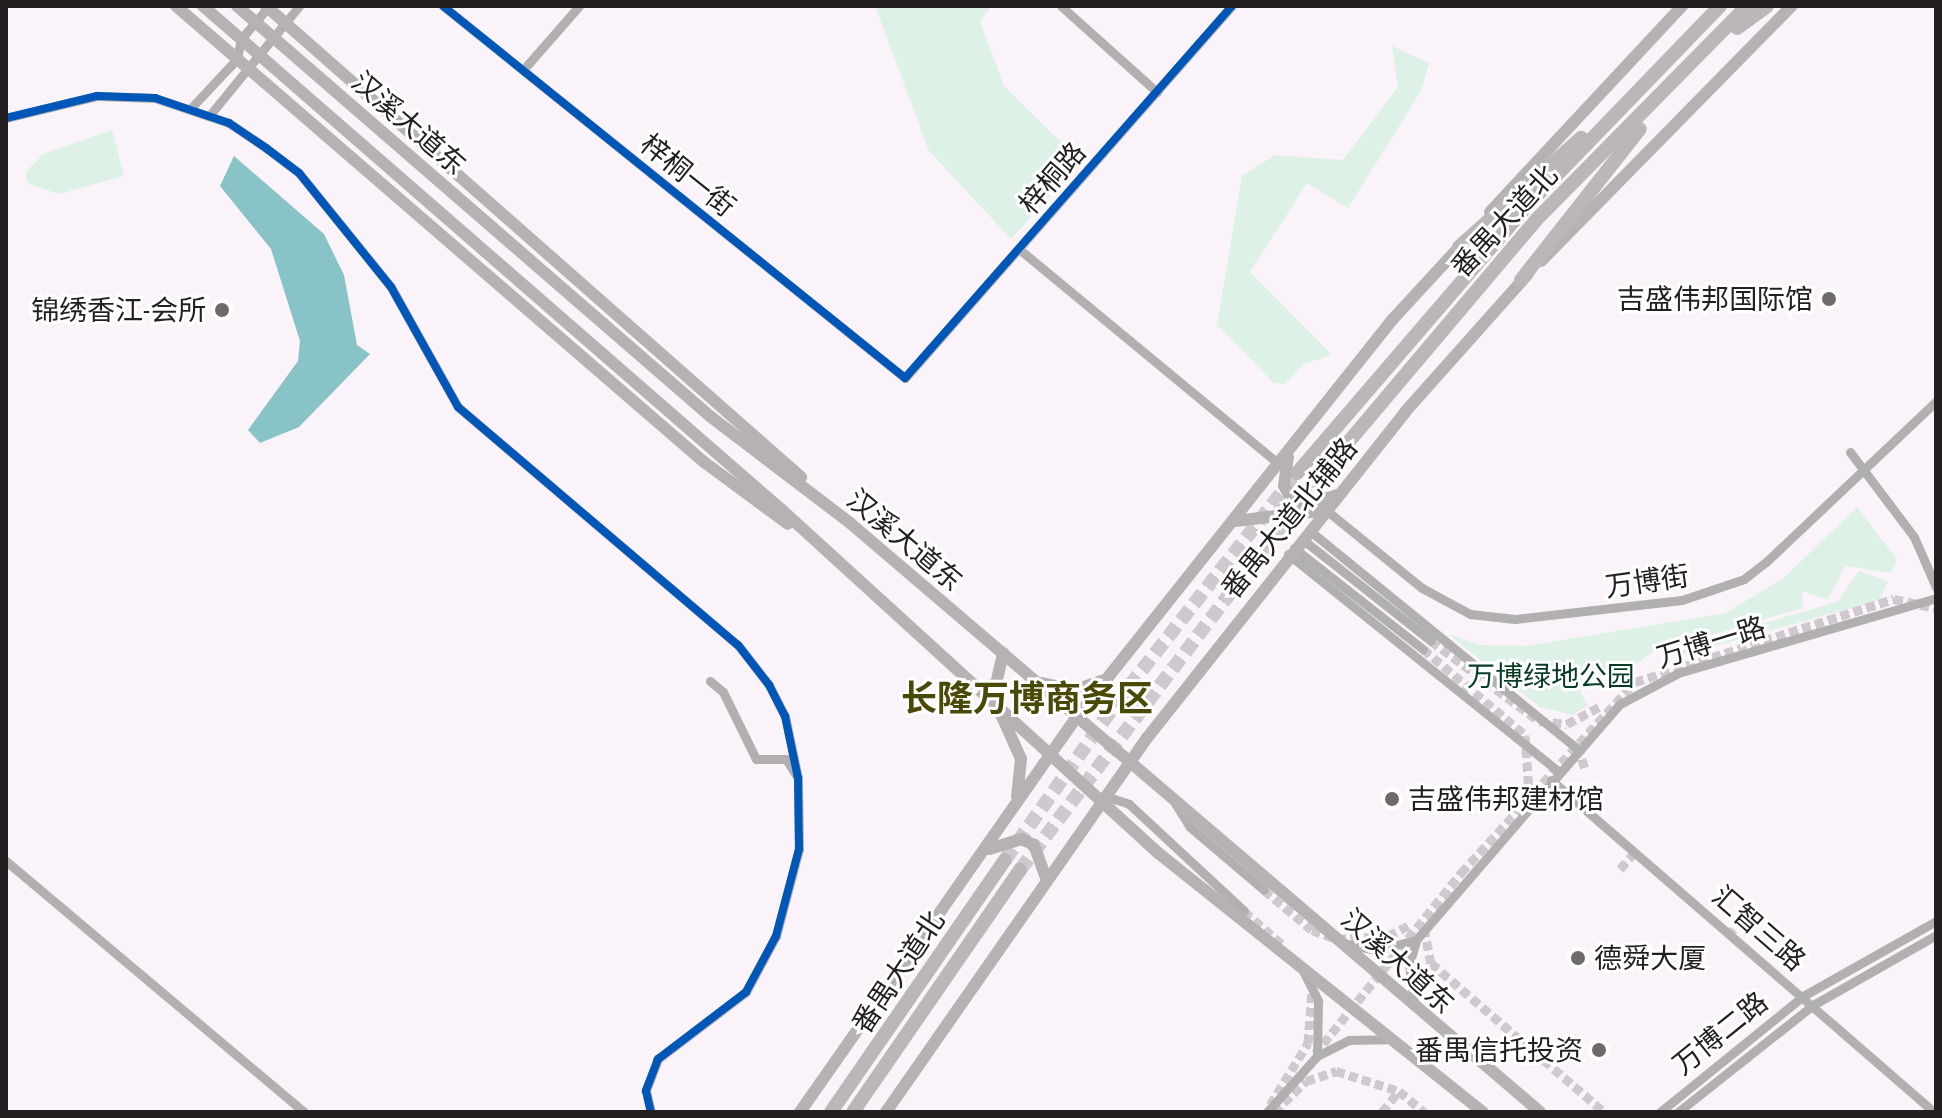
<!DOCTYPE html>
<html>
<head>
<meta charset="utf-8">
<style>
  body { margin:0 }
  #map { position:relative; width:1942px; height:1118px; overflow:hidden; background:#faf3f9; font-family:"Asap Condensed","Noto Sans SC",sans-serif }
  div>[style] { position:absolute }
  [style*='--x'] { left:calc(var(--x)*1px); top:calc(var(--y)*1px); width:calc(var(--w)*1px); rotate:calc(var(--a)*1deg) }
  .green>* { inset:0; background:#ddf1e6 }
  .water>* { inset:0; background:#88c3c7 }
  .minor-tunnel>* { height:9px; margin-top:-4.5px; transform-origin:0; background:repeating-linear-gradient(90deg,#cfc8ce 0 9px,transparent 0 13.5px) }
  .highway-tunnel>* { height:14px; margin-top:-7px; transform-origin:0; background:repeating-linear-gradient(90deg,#cfc8ce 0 14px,transparent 0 21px) }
  .minor>* { height:9px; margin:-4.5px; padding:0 4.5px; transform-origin:4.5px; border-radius:4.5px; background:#b2afb1 }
  .major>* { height:12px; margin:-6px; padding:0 6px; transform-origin:6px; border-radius:6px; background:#b6b2b4 }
  .highway>* { height:14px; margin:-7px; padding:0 7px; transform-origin:7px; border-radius:7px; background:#bbb7b9 }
  .cycleway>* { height:8px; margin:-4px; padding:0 4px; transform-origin:4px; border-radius:4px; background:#0057b8 }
  .dots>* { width:22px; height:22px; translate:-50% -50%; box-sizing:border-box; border:4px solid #fff; border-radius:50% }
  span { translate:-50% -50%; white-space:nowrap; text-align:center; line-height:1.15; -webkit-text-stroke:6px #fff; paint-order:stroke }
  .street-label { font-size:28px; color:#231e22 }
  .poi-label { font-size:28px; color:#231e22 }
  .right { translate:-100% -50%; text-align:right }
  .left { translate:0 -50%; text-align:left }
  .park-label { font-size:28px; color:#073b23 }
  .district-label { font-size:36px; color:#4a4908; font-weight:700 }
  .frame { position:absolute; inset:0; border:8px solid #231e22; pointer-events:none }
</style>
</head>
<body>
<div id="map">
  <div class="green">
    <div style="clip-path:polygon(875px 6px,991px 6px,980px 22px,1004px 86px,1081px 162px,1011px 239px,929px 151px)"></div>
    <div style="clip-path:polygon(1392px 46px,1429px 63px,1421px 91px,1348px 208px,1307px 183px,1250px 272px,1332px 355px,1304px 364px,1285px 384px,1274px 383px,1217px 325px,1242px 176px,1275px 155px,1343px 160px,1398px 87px)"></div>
    <div style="clip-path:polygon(112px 130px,124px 176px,59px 194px,29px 184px,25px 173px,43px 154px)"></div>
    <div style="clip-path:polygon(1857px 507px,1897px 559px,1891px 573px,1845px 566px,1828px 600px,1802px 591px,1803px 608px,1653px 652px,1612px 680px,1589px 677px,1580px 693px,1588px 705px,1573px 715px,1540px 707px,1448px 634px,1481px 645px,1525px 646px,1726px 613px,1785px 577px)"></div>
    <div style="clip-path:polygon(1859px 571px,1888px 581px,1880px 600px,1680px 656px,1677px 648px,1837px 602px)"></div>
  </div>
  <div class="water">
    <div style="clip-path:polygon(234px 156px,324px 234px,344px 275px,357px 345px,370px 354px,299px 427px,260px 443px,248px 430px,298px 361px,300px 341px,271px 249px,220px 186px)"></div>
  </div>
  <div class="minor-tunnel">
    <div style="--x:1431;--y:641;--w:134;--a:36.5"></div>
    <div style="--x:1539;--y:721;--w:28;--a:6"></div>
    <div style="--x:1567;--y:724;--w:40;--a:-28"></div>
    <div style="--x:1423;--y:649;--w:133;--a:40.1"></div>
    <div style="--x:1525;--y:735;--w:57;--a:86"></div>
    <div style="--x:1578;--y:746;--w:24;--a:73"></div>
    <div style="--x:1620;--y:869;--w:20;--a:-49"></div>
    <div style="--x:1264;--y:890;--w:62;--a:39.8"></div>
    <div style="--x:1312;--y:930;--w:27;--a:20"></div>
    <div style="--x:1337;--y:939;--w:51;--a:-3.4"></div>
    <div style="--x:1388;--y:936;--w:27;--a:-27"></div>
    <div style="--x:1244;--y:911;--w:53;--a:41.2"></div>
    <div style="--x:1424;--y:928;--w:36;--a:79"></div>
    <div style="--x:1431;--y:963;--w:228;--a:40.7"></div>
    <div style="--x:1728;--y:936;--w:20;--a:-49"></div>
    <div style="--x:1315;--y:1054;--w:233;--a:-51.1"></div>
    <div style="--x:1461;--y:873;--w:258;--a:-47.7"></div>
    <div style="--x:1635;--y:682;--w:272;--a:-17.8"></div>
    <div style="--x:1894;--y:599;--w:43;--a:12.1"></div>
    <div style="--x:1270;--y:1105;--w:73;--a:-58.5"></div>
    <div style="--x:1308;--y:1043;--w:52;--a:-85.6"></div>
    <div style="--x:1274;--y:1112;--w:45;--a:-44.1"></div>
    <div style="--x:1306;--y:1081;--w:32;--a:-18"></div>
    <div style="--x:1336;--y:1071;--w:66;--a:17.6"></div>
    <div style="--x:1399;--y:1091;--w:33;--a:40"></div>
    <div style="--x:1382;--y:1112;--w:27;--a:-51"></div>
  </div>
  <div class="highway-tunnel">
    <div style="--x:1005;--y:860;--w:192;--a:-54.7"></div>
    <div style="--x:1116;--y:703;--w:293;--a:-51.8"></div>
    <div style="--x:1020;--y:870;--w:485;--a:-52.8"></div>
  </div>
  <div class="minor">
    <div style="--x:443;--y:6;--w:593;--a:38.84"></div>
    <div style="--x:905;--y:378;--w:495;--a:-48.7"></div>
    <div style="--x:1061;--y:6;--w:129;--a:41.9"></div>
    <div style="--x:523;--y:70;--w:85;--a:-48.8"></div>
    <div style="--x:190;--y:109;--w:69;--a:-46.8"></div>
    <div style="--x:237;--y:59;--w:20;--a:-79"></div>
    <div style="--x:241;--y:39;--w:43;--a:-49.7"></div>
    <div style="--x:209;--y:116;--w:142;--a:-50.7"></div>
    <div style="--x:6;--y:118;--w:94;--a:-13.6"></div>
    <div style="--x:97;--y:96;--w:58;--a:2"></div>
    <div style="--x:155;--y:98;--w:78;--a:18.7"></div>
    <div style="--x:229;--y:123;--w:45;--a:34"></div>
    <div style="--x:266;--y:148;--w:41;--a:37.1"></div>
    <div style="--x:299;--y:173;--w:146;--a:51.1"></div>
    <div style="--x:391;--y:287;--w:137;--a:60.8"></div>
    <div style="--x:458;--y:407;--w:367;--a:40.4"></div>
    <div style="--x:738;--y:645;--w:51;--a:52.2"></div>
    <div style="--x:769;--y:685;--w:35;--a:63"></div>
    <div style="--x:785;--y:716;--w:63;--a:78.2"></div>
    <div style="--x:798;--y:778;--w:71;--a:89.2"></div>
    <div style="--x:799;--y:849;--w:90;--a:104.8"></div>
    <div style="--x:776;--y:936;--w:64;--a:118.2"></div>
    <div style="--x:746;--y:992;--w:111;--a:142.7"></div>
    <div style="--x:658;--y:1059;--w:34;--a:111"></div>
    <div style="--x:646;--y:1091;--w:22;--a:77"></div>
    <div style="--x:1019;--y:249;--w:337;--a:39.6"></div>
    <div style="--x:1850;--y:452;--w:106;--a:53"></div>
    <div style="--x:1914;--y:537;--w:55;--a:66.3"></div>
    <div style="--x:1326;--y:510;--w:124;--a:39.1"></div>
    <div style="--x:1422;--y:588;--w:55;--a:28.4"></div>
    <div style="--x:1470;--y:614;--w:45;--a:6.3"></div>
    <div style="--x:1515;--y:619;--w:168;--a:-6.5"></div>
    <div style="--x:1682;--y:600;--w:65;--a:-18.7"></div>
    <div style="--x:1744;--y:579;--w:28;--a:-38"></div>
    <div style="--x:1766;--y:562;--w:234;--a:-43.4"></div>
    <div style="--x:1309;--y:530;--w:345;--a:39.2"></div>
    <div style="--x:1302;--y:539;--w:164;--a:38.3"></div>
    <div style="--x:1294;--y:548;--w:164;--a:38.1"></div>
    <div style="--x:1288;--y:554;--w:346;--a:38.8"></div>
    <div style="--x:710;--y:681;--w:17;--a:40"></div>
    <div style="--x:723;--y:692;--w:75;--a:63.8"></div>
    <div style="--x:756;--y:759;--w:30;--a:0"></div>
    <div style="--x:786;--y:759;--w:19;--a:58"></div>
    <div style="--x:1551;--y:780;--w:507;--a:40.92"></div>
    <div style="--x:1105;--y:796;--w:25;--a:18"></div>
    <div style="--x:1129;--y:804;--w:157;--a:42.9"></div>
    <div style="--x:1175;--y:803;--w:28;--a:58"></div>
    <div style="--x:1190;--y:827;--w:97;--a:40.4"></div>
    <div style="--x:6;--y:861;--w:390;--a:40.1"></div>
    <div style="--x:1343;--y:943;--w:35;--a:12"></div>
    <div style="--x:1377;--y:950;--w:40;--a:-14.4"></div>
    <div style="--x:1302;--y:969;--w:36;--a:63"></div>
    <div style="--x:1318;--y:1001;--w:55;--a:91"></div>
    <div style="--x:1414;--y:1004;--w:39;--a:-97"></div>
    <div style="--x:1409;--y:965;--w:26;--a:-74"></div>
    <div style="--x:1416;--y:940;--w:312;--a:-49.2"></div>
    <div style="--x:1620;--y:704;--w:66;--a:-28.1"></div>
    <div style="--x:1678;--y:673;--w:269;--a:-16.2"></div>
    <div style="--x:1267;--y:1112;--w:75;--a:-48.2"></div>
    <div style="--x:1317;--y:1056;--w:36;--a:-27"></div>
    <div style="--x:1349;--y:1040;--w:39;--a:-1"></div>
    <div style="--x:1660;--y:1112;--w:184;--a:-39"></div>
    <div style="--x:1803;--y:996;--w:153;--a:-29.4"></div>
    <div style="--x:1678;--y:1112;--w:172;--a:-38.4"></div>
    <div style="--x:1813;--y:1005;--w:142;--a:-29.6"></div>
  </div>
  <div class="major">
    <div style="--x:176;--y:6;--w:698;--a:40.82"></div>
    <div style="--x:704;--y:462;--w:104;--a:36.4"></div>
    <div style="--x:203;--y:6;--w:768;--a:41.04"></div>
    <div style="--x:782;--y:510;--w:508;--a:42.36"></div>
    <div style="--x:1157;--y:852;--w:417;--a:38.6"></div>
    <div style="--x:237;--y:6;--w:627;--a:40.93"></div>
    <div style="--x:711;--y:417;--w:175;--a:37.3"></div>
    <div style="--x:850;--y:523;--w:907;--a:40.48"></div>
    <div style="--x:266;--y:6;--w:713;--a:41.36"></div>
    <div style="--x:1490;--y:212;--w:282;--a:-47"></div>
    <div style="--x:1541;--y:261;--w:358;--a:-45.5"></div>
    <div style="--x:1288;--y:457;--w:29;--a:98"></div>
    <div style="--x:1284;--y:486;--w:17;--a:59"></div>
    <div style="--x:1293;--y:501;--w:14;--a:17"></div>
    <div style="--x:1306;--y:505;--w:32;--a:-18"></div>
    <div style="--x:1235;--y:521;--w:85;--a:-6.8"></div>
    <div style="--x:1042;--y:683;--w:34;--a:12"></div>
    <div style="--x:1075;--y:690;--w:28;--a:-19"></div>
    <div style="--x:980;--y:688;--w:16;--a:-14"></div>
    <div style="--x:996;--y:684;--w:32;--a:-77"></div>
    <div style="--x:1000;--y:712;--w:51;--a:65.9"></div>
    <div style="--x:1021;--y:759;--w:38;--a:96"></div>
    <div style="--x:989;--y:849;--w:34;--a:-17"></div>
    <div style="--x:1022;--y:839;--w:13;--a:27"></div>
    <div style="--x:1034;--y:845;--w:38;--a:70"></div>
    <div style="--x:800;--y:1112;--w:485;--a:-55"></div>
    <div style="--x:1078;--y:715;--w:505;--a:-51.52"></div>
    <div style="--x:1392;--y:320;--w:108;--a:-47.3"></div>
    <div style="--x:886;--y:1112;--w:456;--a:-55.1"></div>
    <div style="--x:1147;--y:738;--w:416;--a:-51.6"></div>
    <div style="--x:1405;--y:412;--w:185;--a:-48.3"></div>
  </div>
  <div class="highway">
    <div style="--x:1737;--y:28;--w:37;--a:-36"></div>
    <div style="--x:1459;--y:247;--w:164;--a:-41.8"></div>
    <div style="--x:1521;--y:280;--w:192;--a:-51.8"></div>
    <div style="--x:1297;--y:473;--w:348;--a:-49.3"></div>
    <div style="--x:1524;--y:209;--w:282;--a:-46"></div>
    <div style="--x:1313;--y:484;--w:346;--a:-49.8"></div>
    <div style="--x:1536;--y:220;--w:301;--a:-45.4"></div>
    <div style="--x:831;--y:1112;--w:306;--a:-55.4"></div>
    <div style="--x:853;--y:1112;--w:294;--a:-55.4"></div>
  </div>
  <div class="cycleway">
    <div style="--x:443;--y:6;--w:593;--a:38.84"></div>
    <div style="--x:905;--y:378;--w:495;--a:-48.7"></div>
    <div style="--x:6;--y:118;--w:94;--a:-13.6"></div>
    <div style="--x:97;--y:96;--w:58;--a:2"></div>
    <div style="--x:155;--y:98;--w:78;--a:18.7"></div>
    <div style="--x:229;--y:123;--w:45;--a:34"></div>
    <div style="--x:266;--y:148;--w:41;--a:37.1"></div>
    <div style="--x:299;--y:173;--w:146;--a:51.1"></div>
    <div style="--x:391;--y:287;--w:137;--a:60.8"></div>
    <div style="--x:458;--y:407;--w:367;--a:40.4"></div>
    <div style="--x:738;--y:645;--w:51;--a:52.2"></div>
    <div style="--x:769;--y:685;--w:35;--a:63"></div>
    <div style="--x:785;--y:716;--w:63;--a:78.2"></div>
    <div style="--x:798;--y:778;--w:71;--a:89.2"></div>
    <div style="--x:799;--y:849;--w:90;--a:104.8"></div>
    <div style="--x:776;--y:936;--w:64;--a:118.2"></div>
    <div style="--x:746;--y:992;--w:111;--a:142.7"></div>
    <div style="--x:658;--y:1059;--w:34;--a:111"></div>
    <div style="--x:646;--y:1091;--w:22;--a:77"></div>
  </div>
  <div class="dots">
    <div style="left:1829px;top:299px;background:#6e696d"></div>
    <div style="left:222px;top:310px;background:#6e696d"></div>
    <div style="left:1392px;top:799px;background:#6e696d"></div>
    <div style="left:1578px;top:958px;background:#6e696d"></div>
    <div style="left:1599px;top:1050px;background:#6e696d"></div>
  </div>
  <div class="street-label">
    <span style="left:409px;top:123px;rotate:41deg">汉溪大道东</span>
    <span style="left:688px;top:175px;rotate:39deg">梓桐一街</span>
    <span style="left:1052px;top:178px;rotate:-49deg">梓桐路</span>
    <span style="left:1504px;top:221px;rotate:-47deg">番禺大道北</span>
    <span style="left:1289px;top:518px;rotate:-51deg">番禺大道北辅路</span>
    <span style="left:905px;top:540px;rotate:40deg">汉溪大道东</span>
    <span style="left:1647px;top:581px;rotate:-8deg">万博街</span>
    <span style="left:1711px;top:642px;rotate:-17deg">万博一路</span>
    <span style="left:1759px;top:928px;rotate:41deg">汇智三路</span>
    <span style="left:1398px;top:961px;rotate:42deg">汉溪大道东</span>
    <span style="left:898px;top:972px;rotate:-56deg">番禺大道北</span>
    <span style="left:1720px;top:1033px;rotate:-39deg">万博二路</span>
  </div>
  <div class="poi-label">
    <span class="right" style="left:1813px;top:299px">吉盛伟邦国际馆</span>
    <span class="right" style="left:206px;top:310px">锦绣香江-会所</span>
    <span class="left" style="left:1408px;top:799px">吉盛伟邦建材馆</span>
    <span class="left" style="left:1594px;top:958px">德舜大厦</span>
    <span class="right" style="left:1583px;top:1050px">番禺信托投资</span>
  </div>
  <div class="park-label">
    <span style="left:1551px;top:676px">万博绿地公园</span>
  </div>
  <div class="district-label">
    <span style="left:1027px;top:699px">长隆万博商务区</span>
  </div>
  <div class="frame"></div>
</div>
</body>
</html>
